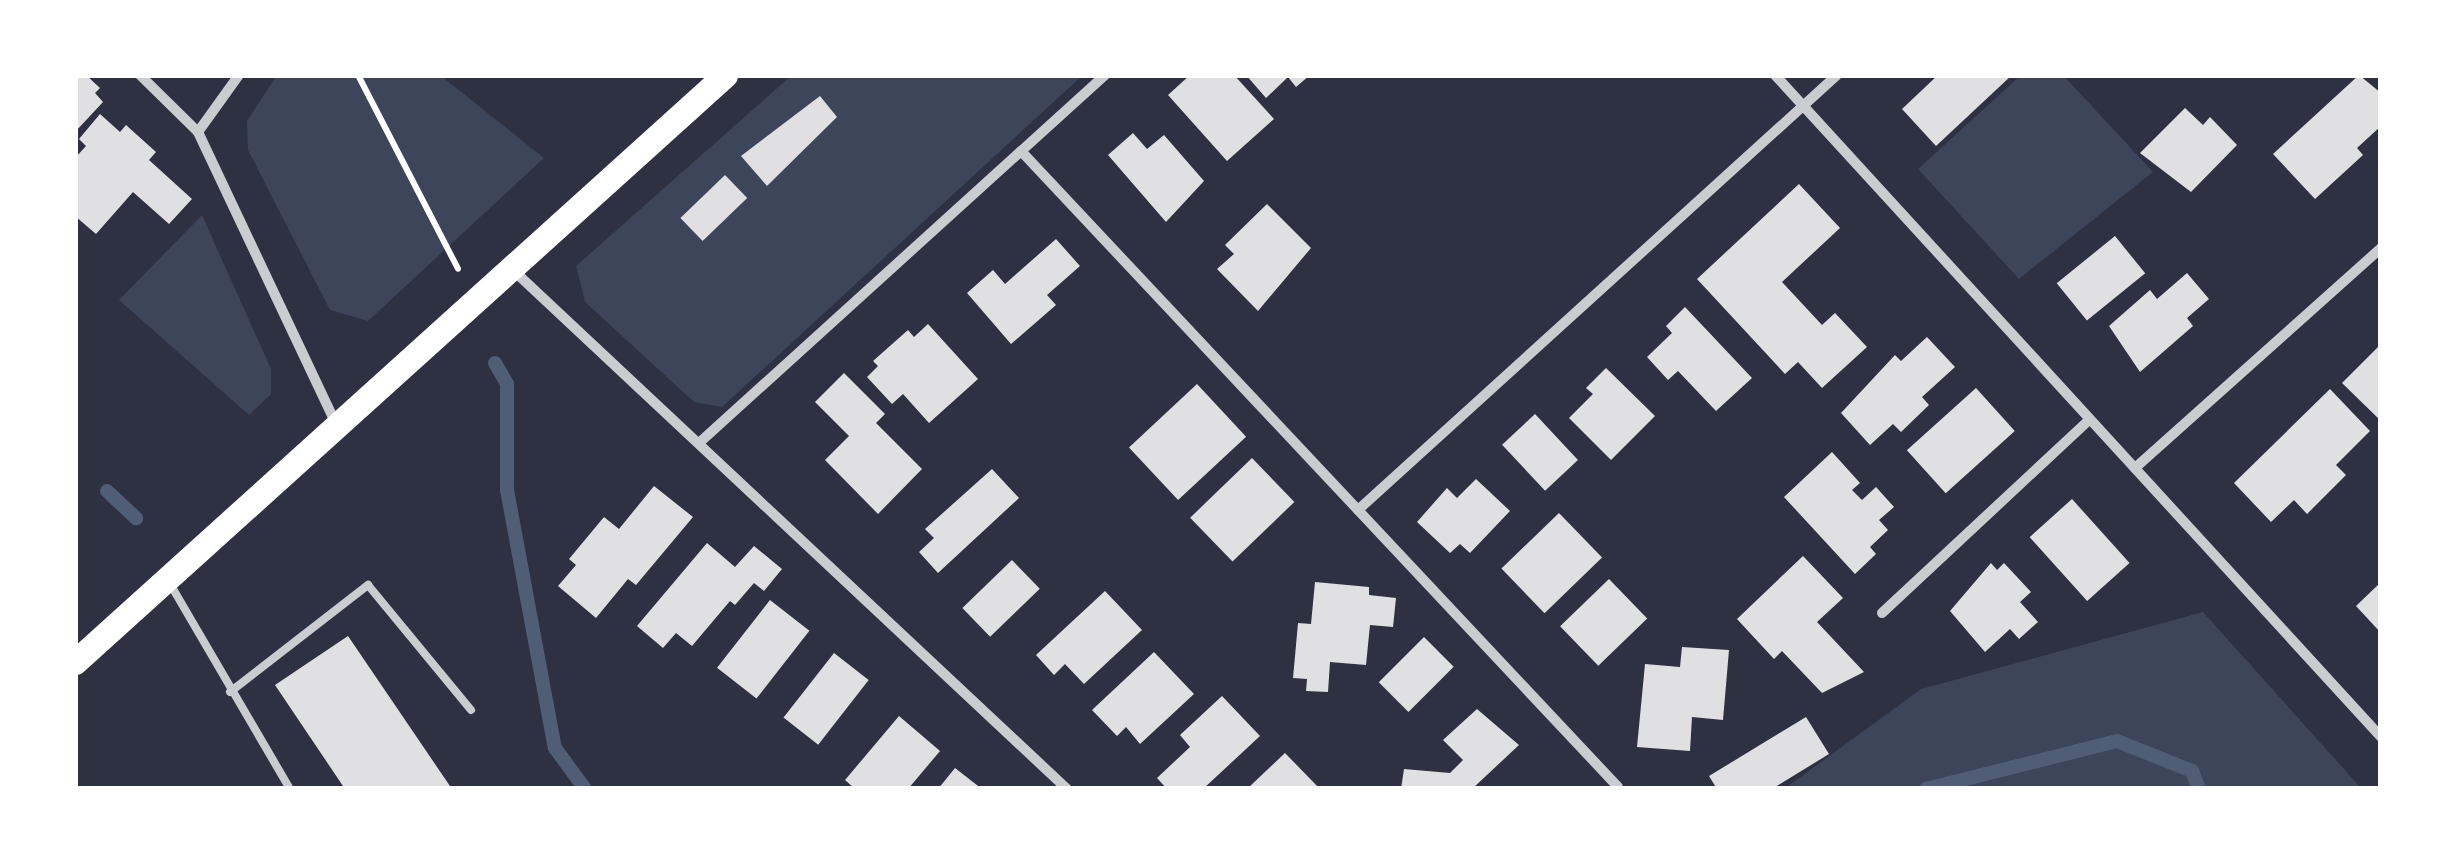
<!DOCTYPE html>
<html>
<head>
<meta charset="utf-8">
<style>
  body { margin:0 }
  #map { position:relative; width:2456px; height:864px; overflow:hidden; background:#2d3142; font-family:"Golos Text",sans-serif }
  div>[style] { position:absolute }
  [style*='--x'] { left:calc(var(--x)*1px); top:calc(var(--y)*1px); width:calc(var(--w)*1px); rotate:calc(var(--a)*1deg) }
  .green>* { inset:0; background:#3c4559 }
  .stream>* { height:14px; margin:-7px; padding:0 7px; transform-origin:7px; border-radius:7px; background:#4f5d75 }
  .building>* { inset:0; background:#e0e0e3; transform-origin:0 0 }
  .path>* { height:6px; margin:-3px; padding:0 3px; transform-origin:3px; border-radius:3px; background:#fff }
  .service>* { height:8px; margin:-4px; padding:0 4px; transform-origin:4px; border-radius:4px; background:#caccd0 }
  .minor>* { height:10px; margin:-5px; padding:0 5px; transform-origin:5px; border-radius:5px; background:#caccd0 }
  .primary>* { height:25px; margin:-12.5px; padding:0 12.5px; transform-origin:12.5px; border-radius:12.5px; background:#fff }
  span { translate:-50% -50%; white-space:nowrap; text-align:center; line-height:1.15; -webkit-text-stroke:10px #fff; paint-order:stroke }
  .frame { position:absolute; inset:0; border:78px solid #fff; pointer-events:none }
</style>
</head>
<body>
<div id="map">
  <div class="green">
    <div style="clip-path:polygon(277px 75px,440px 75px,544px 158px,368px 321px,330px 310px,248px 150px,247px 121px)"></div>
    <div style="clip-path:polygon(792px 75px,1083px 75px,722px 407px,694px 402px,585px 302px,576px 266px)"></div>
    <div style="clip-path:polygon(2021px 75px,2063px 75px,2153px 172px,2019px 279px,1918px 169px)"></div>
    <div style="clip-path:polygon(202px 215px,271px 369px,271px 394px,249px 415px,119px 300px)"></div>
    <div style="clip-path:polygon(2203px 612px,2362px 789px,1784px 789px,1921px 689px)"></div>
  </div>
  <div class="stream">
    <div style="--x:495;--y:363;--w:24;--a:60"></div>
    <div style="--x:507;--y:384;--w:106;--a:90"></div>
    <div style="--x:507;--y:490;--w:262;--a:79.5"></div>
    <div style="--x:555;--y:748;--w:51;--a:53.8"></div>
    <div style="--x:107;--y:491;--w:40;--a:43"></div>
    <div style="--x:1926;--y:789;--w:197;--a:-14.1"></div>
    <div style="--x:2117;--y:741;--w:81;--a:21.8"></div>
    <div style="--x:2192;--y:771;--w:19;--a:69"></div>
  </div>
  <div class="building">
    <div style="clip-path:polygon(75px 75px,86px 75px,100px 88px,95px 93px,103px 102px,75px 132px)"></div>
    <div style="clip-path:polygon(1190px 75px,1234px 75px,1274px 119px,1227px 161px,1168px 95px)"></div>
    <div style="clip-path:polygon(1246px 75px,1310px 75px,1296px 87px,1288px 77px,1266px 98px)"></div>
    <div style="clip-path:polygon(1938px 75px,2012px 75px,1936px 146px,1902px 109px)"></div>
    <div style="clip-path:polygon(2359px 75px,2381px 93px,2381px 126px,2357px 148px,2363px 155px,2315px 199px,2273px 154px)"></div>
    <div style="clip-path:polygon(820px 96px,837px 117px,767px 186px,741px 156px)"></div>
    <div style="clip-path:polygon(2185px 108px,2203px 125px,2210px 117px,2237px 145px,2191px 192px,2140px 153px)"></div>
    <div style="clip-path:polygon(100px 114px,120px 132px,126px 125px,156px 152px,149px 160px,192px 199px,169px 224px,133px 192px,96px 234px,75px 216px,75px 158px,86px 146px,79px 139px)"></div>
    <div style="clip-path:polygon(1133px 133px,1147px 149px,1164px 135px,1204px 181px,1166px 222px,1108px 155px)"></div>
    <div style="left:725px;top:175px;width:32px;height:62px;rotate:46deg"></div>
    <div style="clip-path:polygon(1799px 184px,1840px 228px,1782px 282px,1822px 325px,1835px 313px,1867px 347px,1822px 388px,1798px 362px,1785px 374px,1697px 279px)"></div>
    <div style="clip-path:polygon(1267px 204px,1311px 248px,1258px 311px,1217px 269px,1234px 254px,1225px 245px)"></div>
    <div style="left:2115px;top:236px;width:48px;height:75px;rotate:51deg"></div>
    <div style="clip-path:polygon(1056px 239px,1080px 266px,1047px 295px,1056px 305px,1011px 344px,967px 293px,993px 270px,1005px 284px)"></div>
    <div style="clip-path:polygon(2187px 273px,2209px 299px,2187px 318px,2193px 326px,2140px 372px,2109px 326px,2150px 290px,2157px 299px)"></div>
    <div style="clip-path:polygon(1685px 307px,1752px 378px,1716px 411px,1678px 371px,1668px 380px,1647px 357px,1672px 333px,1666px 326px)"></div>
    <div style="clip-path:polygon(928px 324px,978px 379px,929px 423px,903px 394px,892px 404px,867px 377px,878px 366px,873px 361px,908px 330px,914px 337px)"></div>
    <div style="clip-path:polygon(1927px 337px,1955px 367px,1922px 397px,1929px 405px,1901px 432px,1893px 424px,1870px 445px,1841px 413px,1895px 355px,1901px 361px)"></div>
    <div style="clip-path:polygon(2381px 344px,2381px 421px,2342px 383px)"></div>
    <div style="clip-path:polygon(1606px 368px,1655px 416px,1611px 460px,1569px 418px,1593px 394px,1586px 388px)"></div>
    <div style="clip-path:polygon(844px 373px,885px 414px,876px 423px,922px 469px,878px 514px,825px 460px,849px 436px,815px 402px)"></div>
    <div style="left:1197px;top:384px;width:72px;height:93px;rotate:47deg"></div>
    <div style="left:1976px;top:388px;width:58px;height:93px;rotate:48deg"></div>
    <div style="clip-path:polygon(2330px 389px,2370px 431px,2336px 465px,2346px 475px,2307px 514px,2294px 500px,2271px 522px,2234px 483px)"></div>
    <div style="left:1535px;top:414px;width:63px;height:45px;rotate:47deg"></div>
    <div style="clip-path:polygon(1832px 452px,1860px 483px,1852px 490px,1862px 500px,1876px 487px,1894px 507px,1879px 520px,1888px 530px,1870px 547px,1876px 554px,1855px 574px,1784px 497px)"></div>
    <div style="left:1252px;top:458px;width:61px;height:86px;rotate:46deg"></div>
    <div style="clip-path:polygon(992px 469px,1019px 498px,938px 573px,919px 552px,934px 538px,925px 529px)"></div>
    <div style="clip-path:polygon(1476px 479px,1510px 511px,1470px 553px,1460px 544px,1450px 553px,1417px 522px,1447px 488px,1457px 498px)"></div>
    <div style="clip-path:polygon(654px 486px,693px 517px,636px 585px,628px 579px,596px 618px,558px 586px,576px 565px,569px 559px,604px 517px,619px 529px)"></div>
    <div style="left:2072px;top:499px;width:86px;height:57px;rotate:48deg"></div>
    <div style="left:1559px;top:513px;width:62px;height:80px;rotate:46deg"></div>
    <div style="clip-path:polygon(707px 543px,735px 567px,754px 546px,782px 569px,764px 591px,754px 583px,735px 605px,730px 601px,692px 646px,676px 633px,663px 648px,637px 626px)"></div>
    <div style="clip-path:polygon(1803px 556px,1843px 598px,1817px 622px,1864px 672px,1822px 693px,1782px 651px,1774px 659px,1737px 619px)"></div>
    <div style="left:1012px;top:560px;width:40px;height:69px;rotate:46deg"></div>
    <div style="clip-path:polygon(1991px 563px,1997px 570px,2004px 563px,2031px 592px,2020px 602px,2038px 622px,2019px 639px,2010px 629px,1985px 652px,1950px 611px)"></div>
    <div style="left:1609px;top:579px;width:55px;height:68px;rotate:46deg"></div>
    <div style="clip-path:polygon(1315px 582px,1369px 587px,1369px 595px,1396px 598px,1393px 627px,1370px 625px,1366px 665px,1330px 662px,1328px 692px,1306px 691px,1307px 679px,1293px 678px,1298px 623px,1311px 624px)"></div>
    <div style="clip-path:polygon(2381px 582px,2381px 633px,2356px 606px)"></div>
    <div style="clip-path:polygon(1105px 591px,1142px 630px,1084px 684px,1065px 664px,1054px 675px,1036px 655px)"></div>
    <div style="left:770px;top:600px;width:50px;height:86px;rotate:38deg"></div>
    <div style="clip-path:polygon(348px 636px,452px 789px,345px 789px,275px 685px)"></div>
    <div style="left:1424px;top:637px;width:42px;height:64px;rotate:45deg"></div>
    <div style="clip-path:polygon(1682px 647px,1729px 650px,1723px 720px,1692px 717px,1690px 751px,1637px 747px,1645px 664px,1680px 667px)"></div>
    <div style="clip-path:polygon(1154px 652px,1194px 694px,1140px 744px,1126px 727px,1117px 736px,1092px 710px)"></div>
    <div style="left:834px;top:653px;width:44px;height:82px;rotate:38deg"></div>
    <div style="clip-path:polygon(1222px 696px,1260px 736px,1203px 789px,1167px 789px,1157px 778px,1190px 747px,1180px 735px)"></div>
    <div style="clip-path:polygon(1477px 709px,1519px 745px,1472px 789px,1401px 789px,1404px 769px,1450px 773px,1463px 760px,1443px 740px)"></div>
    <div style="clip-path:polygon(899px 716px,940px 751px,908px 789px,855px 789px,845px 780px)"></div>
    <div style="clip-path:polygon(1806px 717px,1829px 754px,1772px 789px,1717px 789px,1709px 776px)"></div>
    <div style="clip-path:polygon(1285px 753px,1320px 789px,1247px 789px)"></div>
    <div style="clip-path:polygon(955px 768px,982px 789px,938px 789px)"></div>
  </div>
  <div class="path">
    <div style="--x:358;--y:75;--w:218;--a:62.7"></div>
  </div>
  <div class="service">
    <div style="--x:169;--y:582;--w:240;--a:59.7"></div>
    <div style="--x:230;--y:692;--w:175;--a:-37.8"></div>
    <div style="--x:368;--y:585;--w:162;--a:50.5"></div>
  </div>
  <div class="minor">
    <div style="--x:140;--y:75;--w:81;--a:44.5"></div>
    <div style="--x:198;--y:132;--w:321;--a:64.7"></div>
    <div style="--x:1775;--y:75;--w:897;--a:47.53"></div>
    <div style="--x:198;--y:132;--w:70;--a:-54.3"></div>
    <div style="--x:1021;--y:151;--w:872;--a:46.81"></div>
    <div style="--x:513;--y:270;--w:759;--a:43.13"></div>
    <div style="--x:699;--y:443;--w:548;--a:-42.19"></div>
    <div style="--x:2135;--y:468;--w:330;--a:-41.8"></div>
    <div style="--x:1358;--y:510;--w:647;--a:-42.24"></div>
    <div style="--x:1882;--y:613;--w:284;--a:-43"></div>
  </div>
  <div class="primary">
    <div style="--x:75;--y:662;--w:876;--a:-42.08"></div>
  </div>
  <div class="frame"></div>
</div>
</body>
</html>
